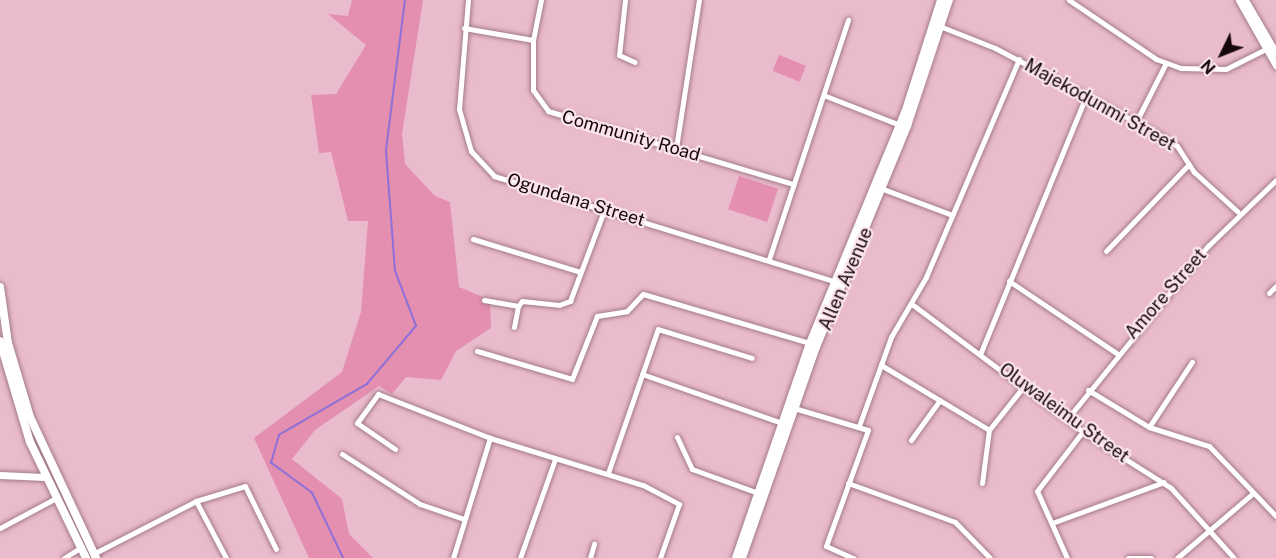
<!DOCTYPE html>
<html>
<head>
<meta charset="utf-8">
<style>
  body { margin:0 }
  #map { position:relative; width:1276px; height:558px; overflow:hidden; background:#e9bbcc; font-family:"Public Sans",sans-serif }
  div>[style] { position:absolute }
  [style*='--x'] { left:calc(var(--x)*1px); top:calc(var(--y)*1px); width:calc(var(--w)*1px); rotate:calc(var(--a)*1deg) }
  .green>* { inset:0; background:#e48eb0; transform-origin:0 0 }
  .stream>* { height:1.5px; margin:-0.75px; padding:0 0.75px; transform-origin:0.75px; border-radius:0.75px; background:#8e70d7 }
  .roads { filter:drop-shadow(0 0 2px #a47b8a) drop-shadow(0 0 2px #a47b8a) }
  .minor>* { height:5px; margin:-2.5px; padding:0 2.5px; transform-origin:2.5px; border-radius:2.5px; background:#fff }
  .tertiary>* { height:7px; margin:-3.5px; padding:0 3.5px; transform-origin:3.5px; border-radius:3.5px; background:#fff }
  .secondary>* { height:8px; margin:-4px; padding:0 4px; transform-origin:4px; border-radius:4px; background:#fff }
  span { translate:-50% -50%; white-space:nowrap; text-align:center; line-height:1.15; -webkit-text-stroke:4.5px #fbe3eb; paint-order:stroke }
  .street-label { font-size:18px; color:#15070d }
  .north { position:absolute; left:1192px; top:24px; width:60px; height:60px; -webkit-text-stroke:4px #fbe3eb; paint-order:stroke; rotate:227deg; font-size:16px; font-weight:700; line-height:24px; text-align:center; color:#15070d }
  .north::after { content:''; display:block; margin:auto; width:21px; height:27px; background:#15070d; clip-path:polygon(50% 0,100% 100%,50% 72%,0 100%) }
</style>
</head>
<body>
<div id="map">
  <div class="green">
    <div style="clip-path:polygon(352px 0,423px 0,402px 134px,405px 164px,435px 196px,450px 202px,459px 287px,490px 300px,491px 328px,456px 351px,441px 380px,406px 377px,392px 394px,379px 386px,315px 430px,292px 459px,342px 499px,349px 534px,373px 558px,309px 558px,254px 438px,342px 372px,361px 312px,368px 221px,348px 221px,331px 152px,319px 153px,311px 95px,336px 94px,366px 45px,328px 14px,348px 16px)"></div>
    <div style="left:779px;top:55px;width:29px;height:17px;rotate:22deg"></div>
    <div style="left:739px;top:176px;width:41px;height:35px;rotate:18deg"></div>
  </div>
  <div class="stream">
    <div style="--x:343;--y:558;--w:72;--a:-115.5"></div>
    <div style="--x:312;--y:493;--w:51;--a:-143.8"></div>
    <div style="--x:271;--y:463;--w:29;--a:-74"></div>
    <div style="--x:279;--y:435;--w:102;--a:-30.1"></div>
    <div style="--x:367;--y:384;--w:76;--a:-49.8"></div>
    <div style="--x:416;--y:326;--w:59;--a:-110.9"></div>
    <div style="--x:395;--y:271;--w:121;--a:-94.3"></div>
    <div style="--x:386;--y:150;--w:151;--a:-82.8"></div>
  </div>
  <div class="roads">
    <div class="minor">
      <div style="--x:468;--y:0;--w:109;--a:94.7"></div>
      <div style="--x:459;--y:109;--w:44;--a:74.1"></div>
      <div style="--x:471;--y:151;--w:34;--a:47"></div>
      <div style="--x:494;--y:176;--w:359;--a:17.2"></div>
      <div style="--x:541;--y:0;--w:41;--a:101.3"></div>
      <div style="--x:533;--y:40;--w:50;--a:90"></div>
      <div style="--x:533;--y:90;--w:26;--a:54"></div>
      <div style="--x:548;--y:111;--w:256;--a:16.6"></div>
      <div style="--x:625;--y:0;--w:55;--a:96.2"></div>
      <div style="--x:619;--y:55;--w:17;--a:24"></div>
      <div style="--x:1069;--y:0;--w:105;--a:34.1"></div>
      <div style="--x:1156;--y:59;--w:27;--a:20"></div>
      <div style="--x:1181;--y:68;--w:45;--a:1.3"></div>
      <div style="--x:1226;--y:69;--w:45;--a:-26.6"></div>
      <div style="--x:942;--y:27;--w:57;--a:21.6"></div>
      <div style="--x:995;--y:48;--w:178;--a:27.7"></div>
      <div style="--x:1153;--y:131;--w:28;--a:32"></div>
      <div style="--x:1177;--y:146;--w:31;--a:57"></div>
      <div style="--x:1194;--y:172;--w:59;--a:42.3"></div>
      <div style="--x:464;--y:28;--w:70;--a:9.9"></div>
      <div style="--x:826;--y:96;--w:79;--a:21.4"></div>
      <div style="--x:1135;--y:124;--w:68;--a:-63.1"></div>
      <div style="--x:676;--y:148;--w:150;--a:-81.2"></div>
      <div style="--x:883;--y:189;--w:74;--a:20.6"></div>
      <div style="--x:473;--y:239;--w:112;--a:17.1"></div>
      <div style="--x:1106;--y:251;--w:120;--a:-46.3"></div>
      <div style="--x:769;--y:259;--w:252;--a:-71.7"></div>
      <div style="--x:1009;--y:281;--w:129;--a:33.9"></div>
      <div style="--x:1269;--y:293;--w:10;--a:-45"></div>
      <div style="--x:484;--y:300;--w:35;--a:10"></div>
      <div style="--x:518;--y:306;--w:6;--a:-51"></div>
      <div style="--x:522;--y:301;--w:37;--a:6"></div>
      <div style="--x:559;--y:305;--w:12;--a:-20"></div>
      <div style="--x:570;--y:301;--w:99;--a:-69.4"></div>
      <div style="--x:913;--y:305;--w:219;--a:36.7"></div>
      <div style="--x:1089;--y:436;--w:97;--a:32.4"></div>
      <div style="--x:1171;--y:488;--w:94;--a:48"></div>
      <div style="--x:514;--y:327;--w:21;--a:-79"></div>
      <div style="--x:477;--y:351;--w:99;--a:16.4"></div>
      <div style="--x:572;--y:379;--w:68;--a:-68.4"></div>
      <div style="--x:597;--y:316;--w:30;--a:-9"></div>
      <div style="--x:627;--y:311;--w:23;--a:-47"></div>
      <div style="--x:643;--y:294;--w:174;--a:16.4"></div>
      <div style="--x:981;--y:352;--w:277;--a:-67.7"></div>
      <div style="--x:881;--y:365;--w:126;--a:31"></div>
      <div style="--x:642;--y:374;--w:148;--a:19.3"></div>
      <div style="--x:1088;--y:390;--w:71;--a:31.2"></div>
      <div style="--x:1149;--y:427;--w:63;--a:17.6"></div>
      <div style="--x:1209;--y:446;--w:97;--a:46.3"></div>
      <div style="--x:794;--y:408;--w:77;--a:16.6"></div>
      <div style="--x:868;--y:430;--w:123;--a:109.9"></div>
      <div style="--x:826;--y:546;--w:30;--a:24"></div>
      <div style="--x:1068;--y:418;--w:222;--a:-50.9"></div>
      <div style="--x:1208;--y:246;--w:95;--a:-44.1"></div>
      <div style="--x:859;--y:426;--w:95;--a:-70.2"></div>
      <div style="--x:891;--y:337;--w:69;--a:-59.7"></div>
      <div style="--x:926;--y:277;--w:237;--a:-66.9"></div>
      <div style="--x:1149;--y:427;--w:78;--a:-56.5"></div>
      <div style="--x:677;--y:437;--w:35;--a:65"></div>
      <div style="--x:692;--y:469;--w:70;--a:20"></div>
      <div style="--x:911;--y:440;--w:49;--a:-54.1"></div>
      <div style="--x:395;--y:449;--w:46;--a:-145.6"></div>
      <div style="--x:357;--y:423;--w:36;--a:-54"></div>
      <div style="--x:378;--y:394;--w:120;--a:21.4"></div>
      <div style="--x:490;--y:438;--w:160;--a:17.1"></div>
      <div style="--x:643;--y:485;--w:41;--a:27.8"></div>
      <div style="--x:679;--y:504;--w:57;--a:109.4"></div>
      <div style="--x:342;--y:454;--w:93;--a:32.7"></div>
      <div style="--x:420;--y:504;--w:46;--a:18.8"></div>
      <div style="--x:608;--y:473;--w:152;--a:-70.9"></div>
      <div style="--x:658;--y:329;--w:98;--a:17.1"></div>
      <div style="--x:848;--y:483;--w:114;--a:20"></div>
      <div style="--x:955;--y:522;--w:50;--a:45.8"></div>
      <div style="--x:982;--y:483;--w:53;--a:-82.5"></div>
      <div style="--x:989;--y:430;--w:56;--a:-51.5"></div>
      <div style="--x:196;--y:501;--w:51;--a:-17"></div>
      <div style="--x:245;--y:486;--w:70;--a:63.8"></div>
      <div style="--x:1052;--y:523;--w:119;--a:-20.1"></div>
      <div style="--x:0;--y:528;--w:61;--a:-28.2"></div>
      <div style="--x:93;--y:554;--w:116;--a:-27.2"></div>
      <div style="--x:196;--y:501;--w:64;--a:62.2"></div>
      <div style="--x:64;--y:558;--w:19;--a:-32"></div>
      <div style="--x:453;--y:558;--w:126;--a:-72.9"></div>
      <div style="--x:520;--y:558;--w:105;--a:-70.5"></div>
      <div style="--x:590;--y:558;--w:15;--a:-74"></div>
      <div style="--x:1067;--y:558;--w:73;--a:-114.1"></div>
      <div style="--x:1037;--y:491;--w:76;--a:-52.5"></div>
      <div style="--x:1128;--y:558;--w:23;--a:0"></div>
      <div style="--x:1177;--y:558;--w:100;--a:-40.5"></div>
    </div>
    <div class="tertiary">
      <div style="--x:1239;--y:0;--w:75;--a:60.4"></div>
      <div style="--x:1245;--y:0;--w:61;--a:59.7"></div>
      <div style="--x:0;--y:475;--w:44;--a:2.6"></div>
    </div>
    <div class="secondary">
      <div style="--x:0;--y:287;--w:57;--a:81.9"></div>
      <div style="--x:8;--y:343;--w:77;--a:73.4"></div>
      <div style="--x:30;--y:417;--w:156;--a:64.9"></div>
      <div style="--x:0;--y:341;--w:105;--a:73.5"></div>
      <div style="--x:30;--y:442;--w:129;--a:64.2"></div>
      <div style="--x:736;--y:558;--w:227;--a:-71"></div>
      <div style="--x:810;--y:343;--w:249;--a:-67.6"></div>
      <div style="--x:905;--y:113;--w:119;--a:-72.3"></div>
      <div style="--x:742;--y:558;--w:224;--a:-70.7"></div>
      <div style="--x:816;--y:347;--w:239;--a:-67.6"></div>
      <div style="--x:907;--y:126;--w:133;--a:-71.6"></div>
    </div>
  </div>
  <div class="street-label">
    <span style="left:1100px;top:105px;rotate:29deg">Majekodunmi Street</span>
    <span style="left:631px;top:136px;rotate:16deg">Community Road</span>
    <span style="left:576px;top:200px;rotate:17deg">Ogundana Street</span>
    <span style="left:846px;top:279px;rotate:-67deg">Allen Avenue</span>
    <span style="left:1166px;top:294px;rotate:-49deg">Amore Street</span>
    <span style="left:1064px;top:413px;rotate:36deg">Oluwaleimu Street</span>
  </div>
  <div class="north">N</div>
</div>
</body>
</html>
